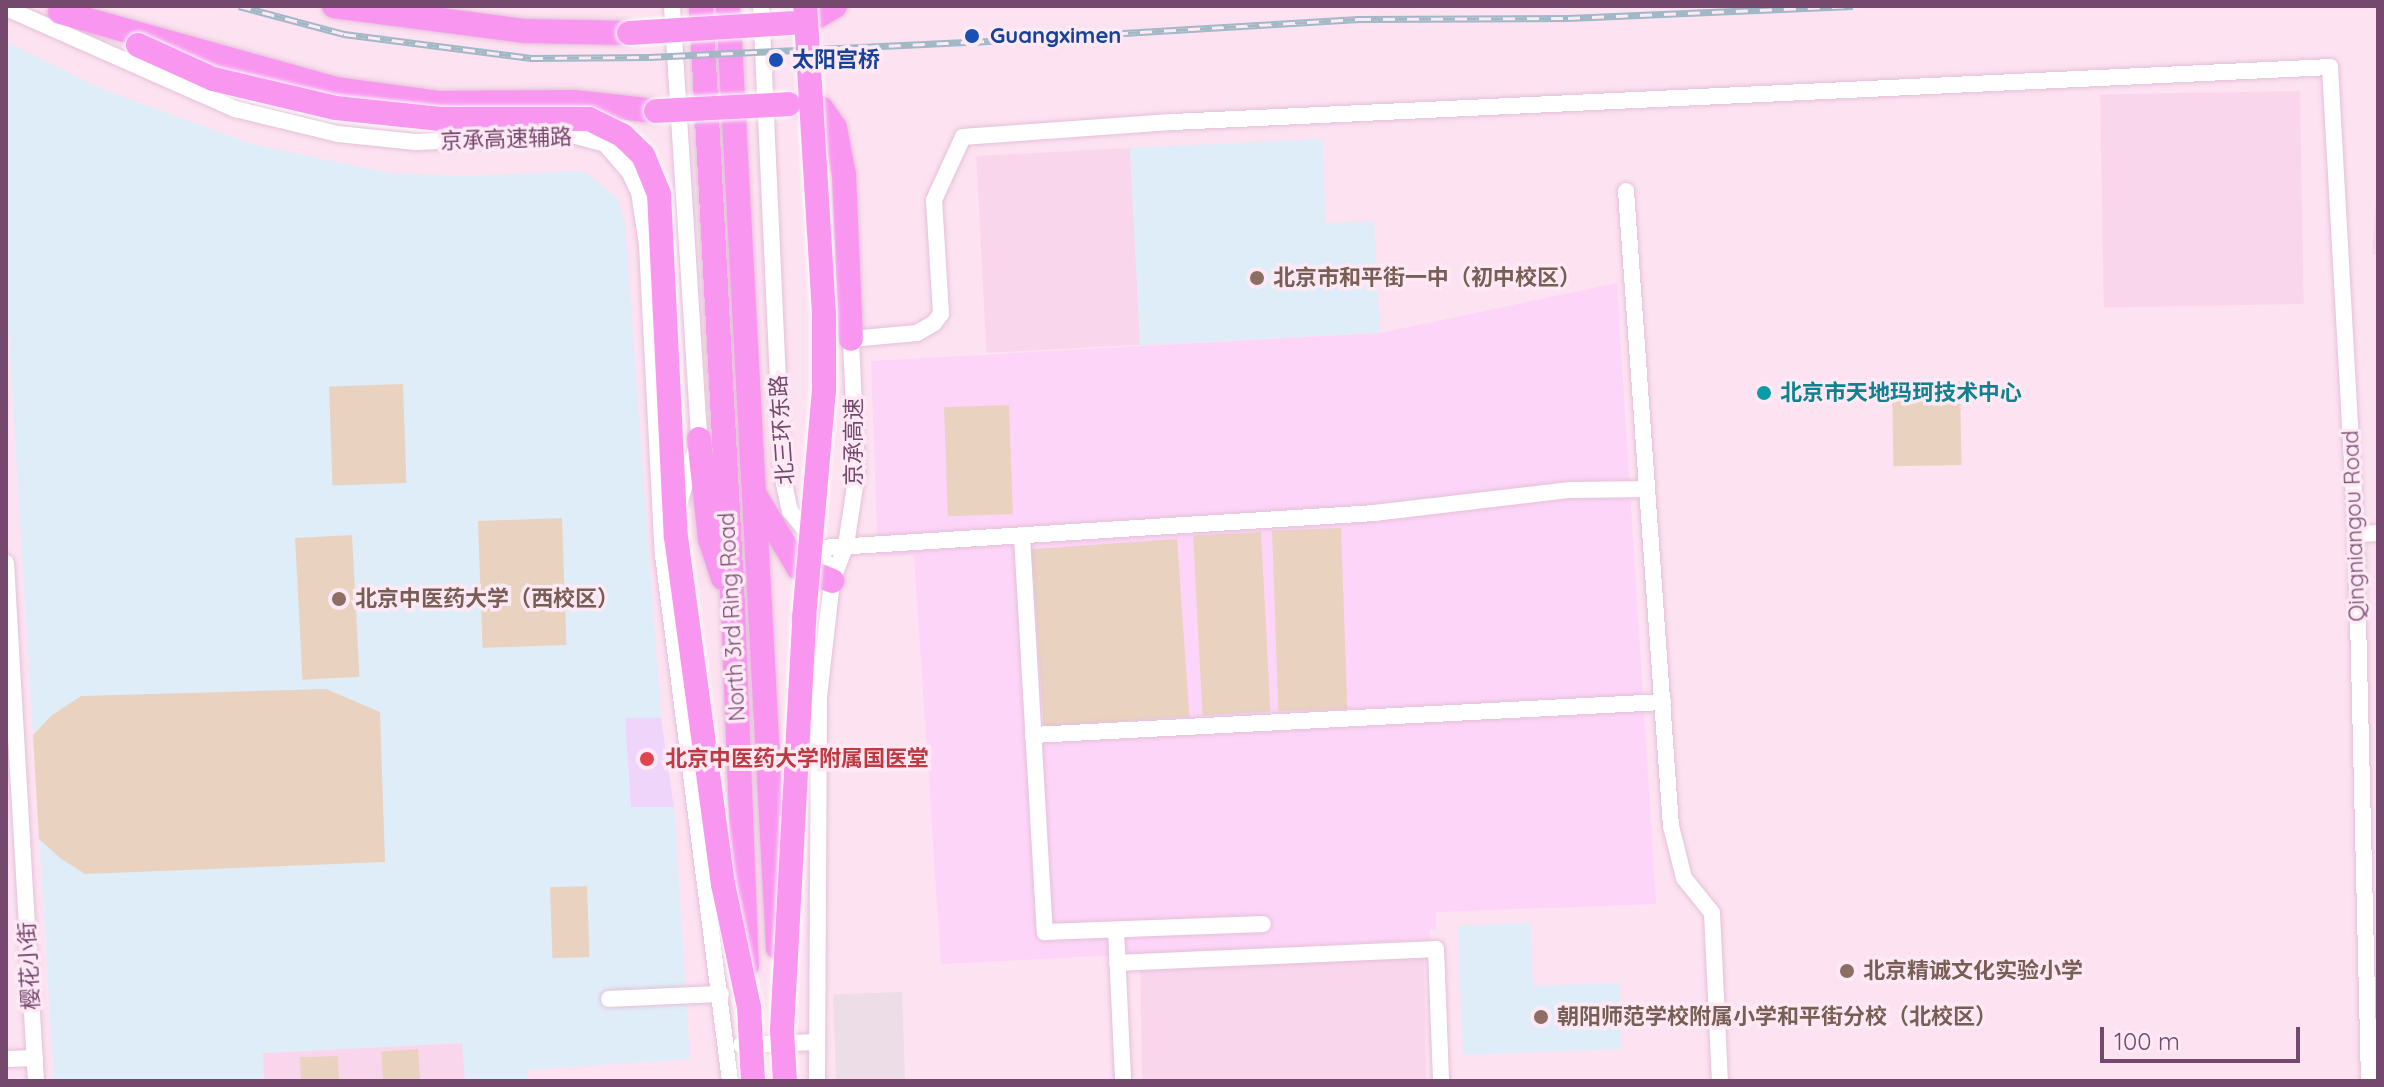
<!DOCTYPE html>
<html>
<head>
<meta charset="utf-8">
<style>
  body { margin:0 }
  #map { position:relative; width:2384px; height:1087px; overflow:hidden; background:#fde2f1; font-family:Quicksand,"Noto Sans SC",sans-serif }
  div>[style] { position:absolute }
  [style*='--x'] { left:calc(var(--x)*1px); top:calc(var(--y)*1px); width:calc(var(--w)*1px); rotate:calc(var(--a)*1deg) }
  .residential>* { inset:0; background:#fad6ec; transform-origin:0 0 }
  .commercial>* { inset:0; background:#fdd5f8 }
  .industrial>* { inset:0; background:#ecdde7; transform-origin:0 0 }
  .education>* { inset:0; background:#dfedf9 }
  .medical>* { inset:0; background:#f0d5fb }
  .green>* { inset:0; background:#ead2c0; transform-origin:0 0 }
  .roads { filter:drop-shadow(0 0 2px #e3c1d9) drop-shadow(0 0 2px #e3c1d9) }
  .minor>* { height:16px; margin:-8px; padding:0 8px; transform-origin:8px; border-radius:8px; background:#fff }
  .highway>* { height:24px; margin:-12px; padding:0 12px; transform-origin:12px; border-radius:12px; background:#f997f0 }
  .rail>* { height:7px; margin-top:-3.5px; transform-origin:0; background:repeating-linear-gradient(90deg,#ffe9f5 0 12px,#a1b8c6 0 24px); box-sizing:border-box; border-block:2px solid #a1b8c6 }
  .bridges { filter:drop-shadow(0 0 2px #fff) drop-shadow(0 0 2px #fff) }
  .highway-bridge>* { height:24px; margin:-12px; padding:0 12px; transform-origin:12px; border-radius:12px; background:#f997f0 }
  .dots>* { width:22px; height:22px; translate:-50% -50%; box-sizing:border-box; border:4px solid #ffe9f5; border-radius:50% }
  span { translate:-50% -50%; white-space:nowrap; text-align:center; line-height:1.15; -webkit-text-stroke:7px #ffe9f5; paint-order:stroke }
  .transit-label { font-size:22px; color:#164399; font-weight:700 }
  .left { translate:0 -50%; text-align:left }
  .street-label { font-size:22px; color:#75486d }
  .education-label { font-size:22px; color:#785e54; font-weight:700 }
  .culture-label { font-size:22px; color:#0d838f; font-weight:700 }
  .health-label { font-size:22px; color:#be3a42; font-weight:700 }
  .frame { position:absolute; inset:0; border:8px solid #75486d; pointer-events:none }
  .scale { position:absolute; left:2100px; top:1027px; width:200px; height:36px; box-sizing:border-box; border:4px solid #75486d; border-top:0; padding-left:10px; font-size:24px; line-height:28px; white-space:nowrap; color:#75486d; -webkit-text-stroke:6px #ffe9f5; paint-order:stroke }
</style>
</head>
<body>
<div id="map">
  <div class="residential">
    <div style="left:2300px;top:91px;width:213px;height:200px;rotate:89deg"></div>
    <div style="left:1130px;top:148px;width:197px;height:154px;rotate:87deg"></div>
    <div style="clip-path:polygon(2378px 168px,2378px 255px,2372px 254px)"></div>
    <div style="left:1424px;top:954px;width:127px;height:284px;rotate:89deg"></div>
    <div style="clip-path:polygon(463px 1043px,465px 1081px,264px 1081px,262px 1053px)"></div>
  </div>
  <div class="commercial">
    <div style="clip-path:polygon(1617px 283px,1656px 904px,1436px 912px,1436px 929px,1430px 930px,1430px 940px,941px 964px,914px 555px,878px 556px,871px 361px,1380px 333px)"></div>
  </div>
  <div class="industrial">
    <div style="left:902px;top:992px;width:89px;height:69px;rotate:88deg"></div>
  </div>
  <div class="education">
    <div style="clip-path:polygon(6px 42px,102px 89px,252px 144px,390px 173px,465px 176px,583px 171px,618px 199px,625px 224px,661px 718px,625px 718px,631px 806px,674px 807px,690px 1059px,527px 1070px,527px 1081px,465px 1081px,462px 1043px,263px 1053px,264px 1081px,54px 1081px,6px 288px)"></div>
    <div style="clip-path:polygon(1322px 139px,1326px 223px,1374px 221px,1380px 333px,1140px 345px,1130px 148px)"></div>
    <div style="clip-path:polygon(1530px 923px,1533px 986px,1619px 983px,1621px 1049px,1463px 1055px,1458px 926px)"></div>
  </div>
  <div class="medical">
    <div style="clip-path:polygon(625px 718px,661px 718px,674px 807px,631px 807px)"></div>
  </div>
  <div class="green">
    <div style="left:1960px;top:381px;width:84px;height:68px;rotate:89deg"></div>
    <div style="left:403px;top:384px;width:99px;height:74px;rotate:88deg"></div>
    <div style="left:1009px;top:405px;width:109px;height:65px;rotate:88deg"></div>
    <div style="left:562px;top:518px;width:127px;height:84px;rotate:88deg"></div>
    <div style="left:1341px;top:528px;width:181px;height:69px;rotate:88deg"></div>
    <div style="left:1261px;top:532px;width:180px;height:68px;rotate:87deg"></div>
    <div style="left:352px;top:535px;width:142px;height:57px;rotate:87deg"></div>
    <div style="left:1177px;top:539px;width:178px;height:146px;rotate:86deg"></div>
    <div style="clip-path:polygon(326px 689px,380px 712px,385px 862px,85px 874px,60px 858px,39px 839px,33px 735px,52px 715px,81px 696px)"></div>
    <div style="left:587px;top:886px;width:71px;height:37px;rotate:88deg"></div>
    <div style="left:418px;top:1049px;width:32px;height:37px;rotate:86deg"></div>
    <div style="left:338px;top:1056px;width:25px;height:38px;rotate:88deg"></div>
  </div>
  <div class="roads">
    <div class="minor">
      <div style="--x:672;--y:6;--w:434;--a:86.4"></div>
      <div style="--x:699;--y:439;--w:68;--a:107.1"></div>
      <div style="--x:761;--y:6;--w:468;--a:87.4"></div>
      <div style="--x:782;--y:474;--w:38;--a:78"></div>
      <div style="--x:790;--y:511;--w:48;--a:51"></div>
      <div style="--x:820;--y:548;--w:35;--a:70"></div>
      <div style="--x:832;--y:581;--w:116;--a:96.4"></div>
      <div style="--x:819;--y:696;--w:385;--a:90.3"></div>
      <div style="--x:6;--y:8;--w:250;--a:23.8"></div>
      <div style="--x:235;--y:109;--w:106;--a:13.6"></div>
      <div style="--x:338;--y:134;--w:78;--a:5.9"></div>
      <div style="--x:416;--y:142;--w:156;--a:-2.6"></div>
      <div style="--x:572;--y:135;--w:34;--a:15"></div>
      <div style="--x:605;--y:144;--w:38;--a:49"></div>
      <div style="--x:630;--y:173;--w:21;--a:65"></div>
      <div style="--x:639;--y:192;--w:53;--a:81.3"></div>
      <div style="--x:647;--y:244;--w:311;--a:87.1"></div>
      <div style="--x:663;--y:555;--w:530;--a:82.74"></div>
      <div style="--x:1626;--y:191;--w:637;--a:85.95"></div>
      <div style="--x:1671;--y:826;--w:54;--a:76"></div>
      <div style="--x:1684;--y:878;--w:45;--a:51.3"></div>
      <div style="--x:1712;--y:913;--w:168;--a:87.3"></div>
      <div style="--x:2356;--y:534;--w:22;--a:-3"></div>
      <div style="--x:1022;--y:537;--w:396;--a:86.7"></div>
      <div style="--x:1045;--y:932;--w:218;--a:-2.1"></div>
      <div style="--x:820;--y:548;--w:555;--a:-3.61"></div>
      <div style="--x:1374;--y:513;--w:198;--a:-6.7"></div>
      <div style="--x:1571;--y:490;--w:76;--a:-0.8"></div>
      <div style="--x:6;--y:563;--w:519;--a:86.69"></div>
      <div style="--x:832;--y:581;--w:39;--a:-69"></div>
      <div style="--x:846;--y:545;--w:73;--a:-81.3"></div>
      <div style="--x:857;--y:473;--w:134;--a:-92.6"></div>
      <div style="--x:851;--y:339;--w:66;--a:-5.2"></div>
      <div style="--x:917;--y:333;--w:20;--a:-30"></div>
      <div style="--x:934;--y:323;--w:11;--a:-52"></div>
      <div style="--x:941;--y:314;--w:114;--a:-93.5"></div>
      <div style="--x:934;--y:200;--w:69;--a:-65.3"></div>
      <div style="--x:963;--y:137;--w:211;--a:-4.1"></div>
      <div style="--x:1173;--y:122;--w:1158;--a:-2.72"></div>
      <div style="--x:2330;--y:67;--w:468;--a:86.8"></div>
      <div style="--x:2356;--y:534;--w:547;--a:88.64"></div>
      <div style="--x:1033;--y:735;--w:631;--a:-3"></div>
      <div style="--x:1116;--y:930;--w:151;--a:87.3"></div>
      <div style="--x:1117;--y:963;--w:319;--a:-2.5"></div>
      <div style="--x:1436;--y:949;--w:132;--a:87.8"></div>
      <div style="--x:609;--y:999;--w:112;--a:-2.6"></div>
      <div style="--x:741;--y:1045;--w:74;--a:-2.3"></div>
      <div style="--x:6;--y:1059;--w:29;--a:-2"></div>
    </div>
    <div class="highway">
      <div style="--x:334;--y:6;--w:193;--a:7.5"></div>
      <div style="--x:525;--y:31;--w:104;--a:1.1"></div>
      <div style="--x:701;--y:6;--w:602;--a:86.95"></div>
      <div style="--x:733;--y:607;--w:359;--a:87.8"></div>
      <div style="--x:728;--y:6;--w:943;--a:86.96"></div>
      <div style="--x:60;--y:12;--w:286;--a:15.6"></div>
      <div style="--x:335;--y:89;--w:104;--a:7.7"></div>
      <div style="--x:438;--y:103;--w:136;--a:-0.4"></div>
      <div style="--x:574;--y:102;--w:82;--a:6.3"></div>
      <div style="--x:791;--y:23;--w:18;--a:-6"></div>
      <div style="--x:809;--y:21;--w:30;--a:-30"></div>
      <div style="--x:795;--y:104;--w:26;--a:9"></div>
      <div style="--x:821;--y:108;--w:24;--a:55"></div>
      <div style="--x:835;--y:128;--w:48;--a:79.2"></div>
      <div style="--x:844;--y:175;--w:164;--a:87.6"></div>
      <div style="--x:699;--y:439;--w:101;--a:83.7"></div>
      <div style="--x:710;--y:539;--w:41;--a:71.6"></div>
      <div style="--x:755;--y:495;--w:84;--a:59.2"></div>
      <div style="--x:798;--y:567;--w:37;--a:22"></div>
    </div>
  </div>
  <div class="rail">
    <div style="--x:239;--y:6;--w:109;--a:14.9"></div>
    <div style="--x:344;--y:34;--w:189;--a:7.3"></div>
    <div style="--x:531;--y:58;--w:118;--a:-0.5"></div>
    <div style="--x:649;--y:57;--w:323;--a:-2.7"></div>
    <div style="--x:972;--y:42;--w:388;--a:-3.4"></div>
    <div style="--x:1359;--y:19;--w:209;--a:-0.3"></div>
    <div style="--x:1568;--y:18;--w:285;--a:-2.4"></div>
  </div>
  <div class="bridges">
    <div class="highway-bridge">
      <div style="--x:629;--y:33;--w:162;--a:-3.5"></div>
      <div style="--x:138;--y:45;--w:82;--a:24.4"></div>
      <div style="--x:213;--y:79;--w:126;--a:13.3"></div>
      <div style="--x:336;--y:108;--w:105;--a:6"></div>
      <div style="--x:440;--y:119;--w:149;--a:0"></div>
      <div style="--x:589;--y:119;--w:37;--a:26"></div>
      <div style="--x:622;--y:135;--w:29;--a:44"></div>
      <div style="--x:643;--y:155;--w:42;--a:67.7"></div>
      <div style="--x:659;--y:194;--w:343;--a:87.2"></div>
      <div style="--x:676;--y:537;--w:350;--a:82.3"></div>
      <div style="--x:723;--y:884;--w:126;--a:78.1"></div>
      <div style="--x:749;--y:1007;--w:74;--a:86.9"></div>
      <div style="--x:656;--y:111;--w:133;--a:-3"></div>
      <div style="--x:785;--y:1081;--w:51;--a:-93.4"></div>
      <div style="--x:782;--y:1030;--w:413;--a:-86.9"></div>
      <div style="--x:804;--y:618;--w:228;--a:-85"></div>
      <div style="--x:824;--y:391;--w:77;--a:-90"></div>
      <div style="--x:824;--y:314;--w:309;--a:-93.5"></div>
    </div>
  </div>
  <div class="dots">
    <div style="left:972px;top:36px;background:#1a4fb4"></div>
    <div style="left:776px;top:60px;background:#1a4fb4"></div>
    <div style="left:1257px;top:278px;background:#8d6e63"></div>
    <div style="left:1764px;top:393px;background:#0f9aa8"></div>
    <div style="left:339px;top:599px;background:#8d6e63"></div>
    <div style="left:647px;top:759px;background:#e0444e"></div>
    <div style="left:1847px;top:971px;background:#8d6e63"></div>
    <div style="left:1541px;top:1017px;background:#8d6e63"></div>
  </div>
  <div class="transit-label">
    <span class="left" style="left:990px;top:36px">Guangximen</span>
    <span class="left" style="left:792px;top:60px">太阳宫桥</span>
  </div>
  <div class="street-label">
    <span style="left:506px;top:139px;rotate:-2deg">京承高速辅路</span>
    <span style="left:782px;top:430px;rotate:-94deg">北三环东路</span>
    <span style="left:854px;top:442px;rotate:-90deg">京承高速</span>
    <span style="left:2354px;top:526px;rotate:-92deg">Qingniangou Road</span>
    <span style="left:732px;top:617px;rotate:-93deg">North 3rd Ring Road</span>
    <span style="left:29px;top:966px;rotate:-93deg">樱花小街</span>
  </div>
  <div class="education-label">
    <span class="left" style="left:1273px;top:278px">北京市和平街一中（初中校区）</span>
    <span class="left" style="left:355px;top:599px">北京中医药大学（西校区）</span>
    <span class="left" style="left:1863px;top:971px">北京精诚文化实验小学</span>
    <span class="left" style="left:1557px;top:1017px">朝阳师范学校附属小学和平街分校（北校区）</span>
  </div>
  <div class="culture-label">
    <span class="left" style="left:1780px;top:393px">北京市天地玛珂技术中心</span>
  </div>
  <div class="health-label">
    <span class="left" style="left:665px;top:759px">北京中医药大学附属国医堂</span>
  </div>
  <div class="frame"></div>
  <div class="scale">100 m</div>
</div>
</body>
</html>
